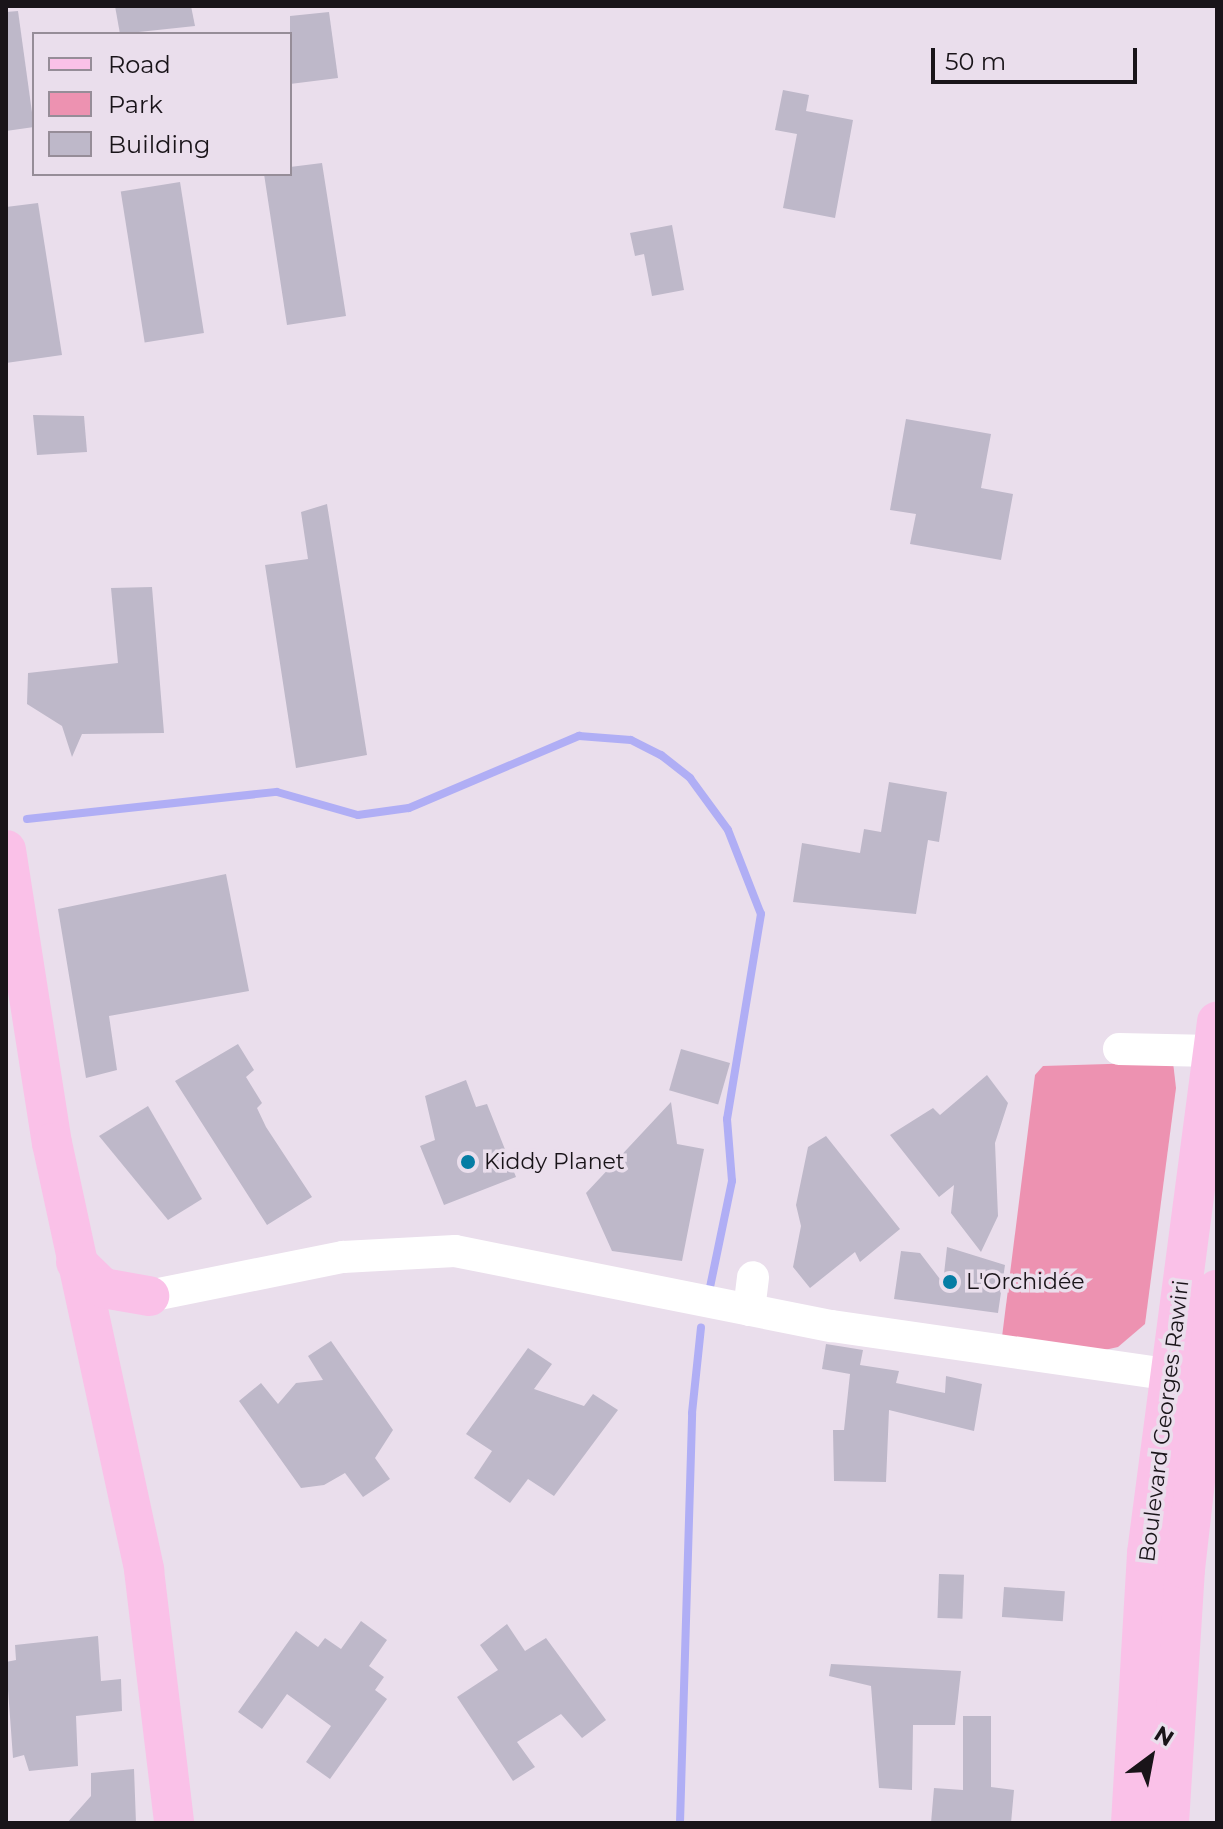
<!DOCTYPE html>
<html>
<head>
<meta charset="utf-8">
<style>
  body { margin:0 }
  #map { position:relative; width:1223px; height:1829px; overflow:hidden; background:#eadeec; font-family:Montserrat,sans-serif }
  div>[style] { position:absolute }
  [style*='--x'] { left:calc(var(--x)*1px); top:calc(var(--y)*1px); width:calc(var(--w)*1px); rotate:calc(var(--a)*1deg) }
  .green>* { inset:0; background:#ed92b1 }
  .stream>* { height:8px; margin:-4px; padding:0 4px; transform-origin:4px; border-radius:4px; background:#b0aef5 }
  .building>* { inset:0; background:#beb8c9; transform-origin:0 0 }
  .minor>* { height:32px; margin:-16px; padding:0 16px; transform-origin:16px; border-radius:16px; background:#fff }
  .major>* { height:40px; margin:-20px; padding:0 20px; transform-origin:20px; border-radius:20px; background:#fac1e8 }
  .dots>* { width:22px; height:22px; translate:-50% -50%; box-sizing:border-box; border:4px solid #eadeec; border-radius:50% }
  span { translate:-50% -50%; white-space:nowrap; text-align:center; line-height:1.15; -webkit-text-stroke:7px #eadeec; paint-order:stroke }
  .poi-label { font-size:22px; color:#191419 }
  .left { translate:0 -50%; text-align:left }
  .street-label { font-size:22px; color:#191419 }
  .frame { position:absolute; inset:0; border:8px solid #191419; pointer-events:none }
  .legend { position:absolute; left:32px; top:32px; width:260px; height:144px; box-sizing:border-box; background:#eadeec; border:2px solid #968d98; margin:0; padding:10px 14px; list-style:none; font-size:24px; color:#191419 }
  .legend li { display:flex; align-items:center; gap:16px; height:40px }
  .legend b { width:40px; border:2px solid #968d98 }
  .north { position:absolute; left:1111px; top:1717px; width:80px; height:80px; -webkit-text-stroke:6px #eadeec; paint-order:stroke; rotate:32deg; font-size:22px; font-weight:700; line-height:32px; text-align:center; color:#191419 }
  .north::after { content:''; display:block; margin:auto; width:28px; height:36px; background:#191419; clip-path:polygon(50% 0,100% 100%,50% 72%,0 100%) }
  .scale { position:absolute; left:931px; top:48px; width:206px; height:36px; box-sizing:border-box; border:4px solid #191419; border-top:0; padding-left:10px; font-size:24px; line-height:28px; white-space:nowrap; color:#191419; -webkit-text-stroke:6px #eadeec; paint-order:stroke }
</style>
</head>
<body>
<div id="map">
  <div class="green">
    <div style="clip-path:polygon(1173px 1062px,1176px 1088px,1145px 1324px,1118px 1347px,1100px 1351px,1002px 1337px,1035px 1075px,1043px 1066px)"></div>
  </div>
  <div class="stream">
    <div style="--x:27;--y:819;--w:251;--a:-6.2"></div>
    <div style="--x:277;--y:792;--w:84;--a:15.9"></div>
    <div style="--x:358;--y:815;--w:51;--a:-7.8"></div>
    <div style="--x:409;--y:808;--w:185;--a:-23"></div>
    <div style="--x:579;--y:736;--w:52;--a:4.4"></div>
    <div style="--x:631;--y:740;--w:34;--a:27"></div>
    <div style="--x:661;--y:755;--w:37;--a:38"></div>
    <div style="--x:690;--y:778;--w:64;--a:53.8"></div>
    <div style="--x:728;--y:830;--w:90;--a:68.6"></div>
    <div style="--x:761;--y:914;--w:208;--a:99.4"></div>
    <div style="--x:727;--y:1119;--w:62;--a:85.4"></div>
    <div style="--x:732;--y:1181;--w:108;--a:101.7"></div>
    <div style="--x:680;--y:1823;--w:410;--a:-88.3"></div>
    <div style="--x:692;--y:1413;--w:86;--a:-84"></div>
  </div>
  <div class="building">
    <div style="clip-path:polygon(115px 6px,191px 6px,195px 26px,120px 34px)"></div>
    <div style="clip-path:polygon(18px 11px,34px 127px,6px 131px,6px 12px)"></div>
    <div style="clip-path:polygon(329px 12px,338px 78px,290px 84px,290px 16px)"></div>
    <div style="clip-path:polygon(783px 90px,809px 95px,806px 111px,853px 120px,835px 218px,783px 208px,797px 134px,775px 130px)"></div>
    <div style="clip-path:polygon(322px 163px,346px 316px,287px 325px,264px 174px,290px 174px,290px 167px)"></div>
    <div style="left:180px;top:182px;width:153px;height:60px;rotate:81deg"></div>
    <div style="clip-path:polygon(38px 203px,62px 355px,6px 363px,6px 207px)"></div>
    <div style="clip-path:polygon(672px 225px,684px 290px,652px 296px,644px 254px,635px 256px,630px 233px)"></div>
    <div style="clip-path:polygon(33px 415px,84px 416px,87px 452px,37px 455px)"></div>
    <div style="clip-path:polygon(906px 419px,991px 434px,981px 488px,1013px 494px,1001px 560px,910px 544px,916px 514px,890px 510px)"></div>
    <div style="clip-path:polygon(327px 504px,367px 755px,296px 768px,265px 565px,308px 559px,301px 512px)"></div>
    <div style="clip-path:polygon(152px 587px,164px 733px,82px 734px,72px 757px,62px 726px,27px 704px,28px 673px,118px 663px,111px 588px)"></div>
    <div style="clip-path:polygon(889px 782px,947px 792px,939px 842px,928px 840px,916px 914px,793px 902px,802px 843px,860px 853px,864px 829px,881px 832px)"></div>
    <div style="clip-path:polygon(226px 874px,249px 991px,109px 1016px,117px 1070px,86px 1078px,58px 909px)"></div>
    <div style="clip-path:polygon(238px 1044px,254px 1070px,246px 1077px,262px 1103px,257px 1108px,266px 1127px,312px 1197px,267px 1225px,175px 1081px)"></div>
    <div style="left:681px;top:1049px;width:51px;height:43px;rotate:16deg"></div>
    <div style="clip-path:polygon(987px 1075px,1008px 1103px,995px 1143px,998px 1216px,981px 1252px,951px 1213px,954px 1185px,939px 1197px,890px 1135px,933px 1108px,940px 1115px)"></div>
    <div style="clip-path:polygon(466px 1080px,476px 1107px,487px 1104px,516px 1177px,444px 1205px,420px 1146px,435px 1140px,425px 1096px)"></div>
    <div style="clip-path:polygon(671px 1102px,677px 1144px,704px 1149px,682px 1261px,612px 1251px,586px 1193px)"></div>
    <div style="clip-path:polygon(148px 1106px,202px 1199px,168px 1220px,99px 1136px)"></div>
    <div style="clip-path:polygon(826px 1136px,900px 1229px,860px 1262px,855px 1252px,810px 1288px,793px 1267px,801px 1226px,796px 1205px,808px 1147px)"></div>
    <div style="clip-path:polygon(947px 1247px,1005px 1265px,998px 1313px,894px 1299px,901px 1251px,920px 1253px,943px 1283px)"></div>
    <div style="clip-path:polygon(331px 1341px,393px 1430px,375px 1458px,390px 1479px,363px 1497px,345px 1473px,324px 1485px,301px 1488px,239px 1401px,261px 1383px,278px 1404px,296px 1383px,323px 1380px,308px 1356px)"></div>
    <div style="clip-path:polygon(826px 1344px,863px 1350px,860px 1365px,899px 1371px,896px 1383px,945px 1393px,946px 1376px,982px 1384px,974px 1431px,889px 1410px,886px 1482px,834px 1481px,833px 1430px,844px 1430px,850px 1374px,822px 1369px)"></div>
    <div style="clip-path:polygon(528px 1348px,552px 1364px,534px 1389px,584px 1406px,593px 1394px,618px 1410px,554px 1496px,528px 1479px,510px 1503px,474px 1478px,492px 1451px,466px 1434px)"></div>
    <div style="left:939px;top:1574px;width:25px;height:44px;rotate:2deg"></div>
    <div style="left:1004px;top:1587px;width:61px;height:30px;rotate:4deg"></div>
    <div style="clip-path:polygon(361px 1621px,387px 1640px,369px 1666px,384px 1677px,375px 1690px,387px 1699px,330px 1779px,306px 1762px,331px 1726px,287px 1694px,262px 1729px,238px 1712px,296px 1631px,318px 1647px,325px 1638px,341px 1649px)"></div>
    <div style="clip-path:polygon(507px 1624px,525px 1651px,546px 1638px,606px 1720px,582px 1738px,561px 1714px,517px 1742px,535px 1767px,513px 1781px,457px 1697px,498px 1670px,480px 1645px)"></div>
    <div style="clip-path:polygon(98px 1636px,101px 1681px,121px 1679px,122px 1711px,76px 1716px,78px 1766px,29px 1771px,24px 1755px,13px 1758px,6px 1662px,16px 1660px,15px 1645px)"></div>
    <div style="clip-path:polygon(831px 1664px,961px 1671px,955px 1725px,913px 1725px,912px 1790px,879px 1788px,871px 1686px,829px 1676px)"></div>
    <div style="clip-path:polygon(963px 1716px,991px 1716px,991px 1787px,1014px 1790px,1011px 1823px,931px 1823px,934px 1788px,963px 1790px)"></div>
    <div style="clip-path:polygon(134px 1769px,136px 1823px,67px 1823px,91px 1796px,91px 1773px)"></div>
  </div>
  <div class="minor">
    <div style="--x:1119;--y:1049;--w:94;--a:1.2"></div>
    <div style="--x:149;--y:1296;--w:198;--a:-11.4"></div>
    <div style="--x:343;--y:1257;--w:112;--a:-3.1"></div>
    <div style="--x:455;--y:1251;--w:384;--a:11.3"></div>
    <div style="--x:832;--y:1326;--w:338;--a:8.2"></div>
    <div style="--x:749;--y:1310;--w:33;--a:-83"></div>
  </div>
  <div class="major">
    <div style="--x:6;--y:850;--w:297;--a:81.1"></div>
    <div style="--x:52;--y:1143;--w:437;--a:77.8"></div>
    <div style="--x:144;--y:1570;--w:255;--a:83.2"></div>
    <div style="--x:76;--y:1262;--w:37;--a:44"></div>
    <div style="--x:103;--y:1288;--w:47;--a:9.9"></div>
    <div style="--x:1131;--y:1823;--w:270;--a:-86.6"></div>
    <div style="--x:1147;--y:1553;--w:536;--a:-82.49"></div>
    <div style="--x:1169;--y:1823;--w:255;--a:-86.4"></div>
    <div style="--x:1185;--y:1569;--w:281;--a:-83.5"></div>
  </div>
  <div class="dots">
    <div style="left:468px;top:1162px;background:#057da4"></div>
    <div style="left:950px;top:1282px;background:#057da4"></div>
  </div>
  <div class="poi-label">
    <span class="left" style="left:484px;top:1162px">Kiddy Planet</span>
    <span class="left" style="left:966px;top:1282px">L'Orchidée</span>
  </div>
  <div class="street-label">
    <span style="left:1164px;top:1421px;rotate:-83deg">Boulevard Georges Rawiri</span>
  </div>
  <div class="frame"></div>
  <ul class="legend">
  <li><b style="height:10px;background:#fac1e8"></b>Road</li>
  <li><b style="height:22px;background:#ed92b1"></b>Park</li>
  <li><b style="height:22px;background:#beb8c9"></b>Building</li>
  </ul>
  <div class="north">N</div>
  <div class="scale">50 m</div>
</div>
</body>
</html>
